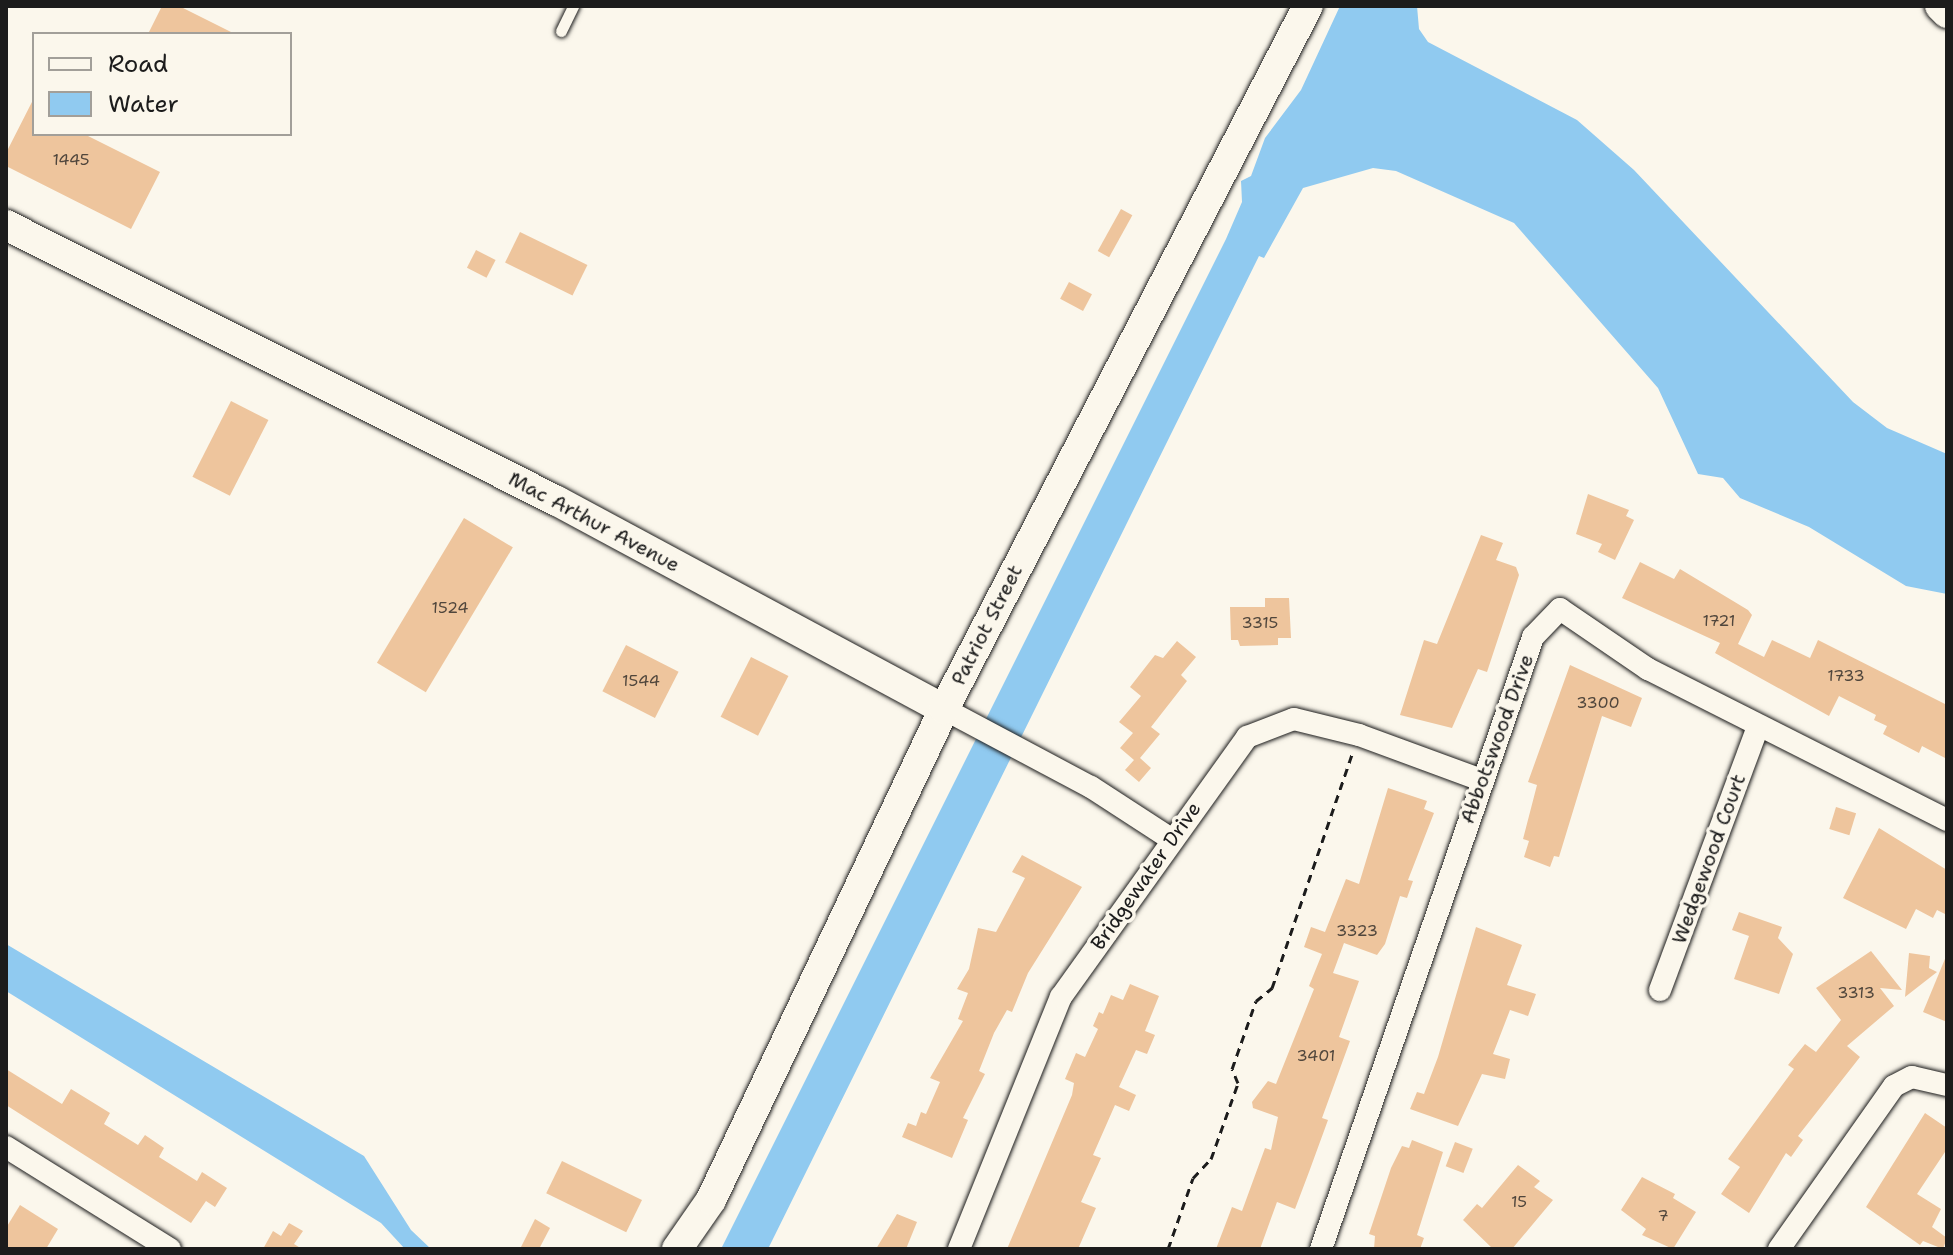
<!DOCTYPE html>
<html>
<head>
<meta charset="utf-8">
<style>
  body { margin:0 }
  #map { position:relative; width:1953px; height:1255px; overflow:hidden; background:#fbf7ec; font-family:"Shantell Sans",sans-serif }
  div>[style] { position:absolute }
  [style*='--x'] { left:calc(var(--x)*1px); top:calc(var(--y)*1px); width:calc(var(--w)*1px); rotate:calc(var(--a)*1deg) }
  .water>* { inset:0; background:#90caf0 }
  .building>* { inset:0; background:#eec59d; transform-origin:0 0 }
  .path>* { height:3px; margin-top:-1.5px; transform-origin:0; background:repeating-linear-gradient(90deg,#1c1c1c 0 8px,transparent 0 14px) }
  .roads { filter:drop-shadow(0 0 2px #1c1c1c) drop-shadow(0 0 2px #1c1c1c) }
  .lane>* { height:11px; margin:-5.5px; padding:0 5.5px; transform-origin:5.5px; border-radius:5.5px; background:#fbf7ec }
  .street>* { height:22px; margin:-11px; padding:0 11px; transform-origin:11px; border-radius:11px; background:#fbf7ec }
  .secondary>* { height:30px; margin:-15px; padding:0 15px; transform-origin:15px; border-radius:15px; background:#fbf7ec }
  span { translate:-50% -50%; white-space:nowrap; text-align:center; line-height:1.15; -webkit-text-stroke:7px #fbf7ec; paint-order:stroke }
  .number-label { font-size:16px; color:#50463c }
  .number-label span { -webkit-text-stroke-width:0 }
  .street-label { font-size:20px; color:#1c1c1c }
  .frame { position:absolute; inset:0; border:8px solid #1c1c1c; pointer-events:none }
  .legend { position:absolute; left:32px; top:32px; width:260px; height:104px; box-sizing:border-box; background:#fbf7ec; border:2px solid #a29f99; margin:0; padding:10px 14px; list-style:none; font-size:24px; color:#1c1c1c }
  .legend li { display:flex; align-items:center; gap:16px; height:40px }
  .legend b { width:40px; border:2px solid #a29f99 }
</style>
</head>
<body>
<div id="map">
  <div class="water">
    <div style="clip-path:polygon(1340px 6px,1417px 6px,1419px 29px,1428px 42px,1577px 120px,1634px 170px,1853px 402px,1887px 428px,1947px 454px,1947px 594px,1906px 586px,1809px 527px,1740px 498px,1723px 478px,1698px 474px,1658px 388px,1514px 223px,1396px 171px,1373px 168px,1303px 188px,1264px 258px,1259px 256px,768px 1249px,721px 1249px,1226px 239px,1242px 202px,1241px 181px,1251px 176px,1265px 138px,1301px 90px)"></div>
    <div style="clip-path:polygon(6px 944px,364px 1156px,411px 1230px,431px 1249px,405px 1249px,381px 1223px,6px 991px)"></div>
  </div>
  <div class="building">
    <div style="clip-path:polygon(162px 6px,179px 6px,235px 34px,148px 34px)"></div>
    <div style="clip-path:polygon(34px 98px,34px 134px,84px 134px,160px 172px,131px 229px,6px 166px,6px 153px)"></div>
    <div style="left:1121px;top:209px;width:13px;height:48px;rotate:29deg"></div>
    <div style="left:520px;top:232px;width:75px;height:34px;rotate:26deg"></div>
    <div style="left:476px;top:250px;width:22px;height:20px;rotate:27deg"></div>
    <div style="left:1069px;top:282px;width:26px;height:19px;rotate:28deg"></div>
    <div style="left:231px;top:401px;width:42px;height:85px;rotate:27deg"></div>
    <div style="clip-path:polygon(1588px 494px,1629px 510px,1626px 516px,1634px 520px,1615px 560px,1598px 552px,1602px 544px,1576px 534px)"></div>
    <div style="left:464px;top:518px;width:57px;height:169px;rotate:31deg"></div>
    <div style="clip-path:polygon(1481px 535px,1503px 543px,1496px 560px,1516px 567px,1519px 575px,1487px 672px,1478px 669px,1452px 728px,1400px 715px,1424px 640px,1437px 644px)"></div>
    <div style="clip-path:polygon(1640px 562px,1674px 579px,1680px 569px,1748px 610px,1752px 615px,1738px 644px,1764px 657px,1772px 640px,1810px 658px,1818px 640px,1947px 705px,1947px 759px,1922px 746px,1919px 753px,1883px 734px,1887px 726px,1874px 720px,1876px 715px,1839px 696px,1829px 716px,1715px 653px,1720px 643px,1622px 598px)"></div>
    <div style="clip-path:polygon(1265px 598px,1289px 598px,1291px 638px,1278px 638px,1278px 645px,1240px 646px,1238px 640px,1231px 640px,1230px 607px,1265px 607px)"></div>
    <div style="clip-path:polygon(1177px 641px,1196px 657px,1181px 675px,1187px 681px,1151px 727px,1160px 734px,1140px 758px,1151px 768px,1139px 782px,1125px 770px,1134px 760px,1120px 748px,1133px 733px,1119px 722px,1141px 696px,1130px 687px,1155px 655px,1163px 658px)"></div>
    <div style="left:626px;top:645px;width:59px;height:52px;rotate:27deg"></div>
    <div style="left:751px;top:657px;width:42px;height:67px;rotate:27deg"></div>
    <div style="clip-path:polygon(1570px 665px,1642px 698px,1631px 727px,1602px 716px,1559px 857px,1554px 856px,1550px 867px,1524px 857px,1529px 841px,1523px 839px,1537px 785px,1528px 782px)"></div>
    <div style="clip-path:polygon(1388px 788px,1427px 801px,1424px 809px,1434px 813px,1408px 880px,1413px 881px,1407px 898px,1400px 896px,1385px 944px,1377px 955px,1344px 943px,1333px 973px,1359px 981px,1339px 1037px,1350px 1041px,1322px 1118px,1328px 1120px,1309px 1172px,1295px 1209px,1277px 1202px,1260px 1249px,1216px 1249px,1232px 1207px,1242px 1211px,1265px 1148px,1271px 1150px,1278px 1117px,1253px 1108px,1252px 1102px,1268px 1081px,1276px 1084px,1314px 989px,1309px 986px,1322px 954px,1304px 947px,1311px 927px,1325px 932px,1346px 879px,1359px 884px)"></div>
    <div style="left:1836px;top:807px;width:21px;height:23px;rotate:17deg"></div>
    <div style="clip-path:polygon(1879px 828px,1947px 870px,1947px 915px,1937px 910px,1933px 918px,1916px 909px,1906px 929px,1843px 898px)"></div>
    <div style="clip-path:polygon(1022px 855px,1082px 887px,1028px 973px,1012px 1012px,1007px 1010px,994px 1033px,979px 1071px,985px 1074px,963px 1118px,968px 1120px,952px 1158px,902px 1137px,908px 1123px,916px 1126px,921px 1112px,926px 1114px,940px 1082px,930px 1078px,963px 1021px,958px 1019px,968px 993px,957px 989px,969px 969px,978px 928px,996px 932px,1025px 878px,1012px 872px)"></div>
    <div style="clip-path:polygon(1739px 912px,1782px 927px,1778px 938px,1793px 954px,1779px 994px,1734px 979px,1749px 936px,1732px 930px)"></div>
    <div style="clip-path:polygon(1476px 927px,1522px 945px,1507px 985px,1536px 994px,1528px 1016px,1510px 1010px,1493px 1054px,1510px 1059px,1505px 1079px,1482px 1074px,1458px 1126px,1410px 1109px,1417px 1092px,1424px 1094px,1438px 1057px)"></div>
    <div style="clip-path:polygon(1871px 951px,1902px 990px,1880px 988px,1894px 1006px,1847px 1046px,1860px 1057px,1798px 1136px,1803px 1140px,1791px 1157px,1786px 1153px,1749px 1213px,1721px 1194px,1740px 1167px,1728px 1159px,1794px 1069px,1788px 1065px,1805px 1044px,1816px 1052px,1841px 1020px,1816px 988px)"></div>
    <div style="clip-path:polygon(1909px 953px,1930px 956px,1929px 968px,1937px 972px,1905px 997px)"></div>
    <div style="clip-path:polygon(1947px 954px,1947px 1022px,1923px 1012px)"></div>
    <div style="clip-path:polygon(1130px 984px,1159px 996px,1145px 1031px,1155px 1035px,1147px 1054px,1136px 1050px,1119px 1087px,1136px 1095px,1129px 1111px,1115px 1105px,1093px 1155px,1101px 1158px,1081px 1202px,1096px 1208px,1078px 1249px,1007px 1249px,1072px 1095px,1074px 1083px,1065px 1079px,1076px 1053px,1085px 1057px,1098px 1029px,1093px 1026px,1099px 1012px,1103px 1014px,1111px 995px,1123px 1000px)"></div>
    <div style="clip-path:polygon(6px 1069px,62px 1104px,71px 1089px,110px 1113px,104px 1124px,138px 1145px,145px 1135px,164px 1148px,159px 1157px,197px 1181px,202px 1172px,227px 1188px,215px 1207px,206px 1201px,191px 1223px,6px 1105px)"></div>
    <div style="clip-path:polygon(1925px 1113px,1947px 1128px,1947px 1149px,1917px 1194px,1941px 1209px,1932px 1227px,1947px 1238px,1943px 1249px,1923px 1241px,1920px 1245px,1866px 1207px)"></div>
    <div style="clip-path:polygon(1412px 1140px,1443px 1152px,1417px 1235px,1424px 1238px,1420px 1249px,1374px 1249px,1375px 1236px,1369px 1234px,1391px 1168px,1402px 1146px,1409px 1148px)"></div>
    <div style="left:1455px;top:1142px;width:19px;height:26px;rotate:21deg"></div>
    <div style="left:562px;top:1161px;width:89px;height:36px;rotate:26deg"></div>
    <div style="clip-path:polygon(1518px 1165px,1540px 1181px,1534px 1187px,1553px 1200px,1512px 1249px,1493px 1249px,1463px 1220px,1477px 1204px,1482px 1208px)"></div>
    <div style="clip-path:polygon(1642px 1177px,1675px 1194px,1673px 1198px,1696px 1212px,1673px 1249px,1642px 1235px,1646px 1229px,1621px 1210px)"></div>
    <div style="clip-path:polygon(20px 1205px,58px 1229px,46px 1249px,6px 1249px,6px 1228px)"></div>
    <div style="clip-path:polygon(897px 1214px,917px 1222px,906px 1249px,876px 1249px)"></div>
    <div style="clip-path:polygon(535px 1219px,550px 1228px,539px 1249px,520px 1249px)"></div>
    <div style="clip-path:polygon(289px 1223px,303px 1231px,294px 1244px,302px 1249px,263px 1249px,273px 1231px,281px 1236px)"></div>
  </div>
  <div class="path">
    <div style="--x:1168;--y:1249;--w:75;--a:-70.6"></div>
    <div style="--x:1193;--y:1178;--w:26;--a:-47"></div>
    <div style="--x:1211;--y:1159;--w:81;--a:-70.4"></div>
    <div style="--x:1238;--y:1083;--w:15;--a:-113"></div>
    <div style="--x:1232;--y:1069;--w:72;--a:-70.6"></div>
    <div style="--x:1256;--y:1001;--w:21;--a:-39"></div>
    <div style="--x:1272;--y:988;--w:247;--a:-71.1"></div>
  </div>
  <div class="roads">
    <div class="lane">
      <div style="--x:561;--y:31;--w:28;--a:-64"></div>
    </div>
    <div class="street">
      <div style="--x:944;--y:709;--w:166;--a:28"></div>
      <div style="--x:1091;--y:787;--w:95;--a:33"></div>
      <div style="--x:1660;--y:990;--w:281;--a:-69.6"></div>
      <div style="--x:6;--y:1147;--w:193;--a:31.9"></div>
      <div style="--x:959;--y:1249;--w:272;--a:-68"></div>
      <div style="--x:1061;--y:997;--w:320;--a:-54.4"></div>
      <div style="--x:1247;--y:737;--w:50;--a:-21"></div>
      <div style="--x:1294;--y:719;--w:67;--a:13.8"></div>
      <div style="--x:1359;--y:735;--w:130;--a:20.2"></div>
      <div style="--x:1321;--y:1249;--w:648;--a:-70.89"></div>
      <div style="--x:1533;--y:637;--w:39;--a:-46"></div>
      <div style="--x:1560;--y:609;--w:107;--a:34.3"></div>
      <div style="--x:1648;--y:669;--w:335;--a:26.8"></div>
      <div style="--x:1779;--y:1249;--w:199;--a:-54.8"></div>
      <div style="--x:1894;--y:1086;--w:20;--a:-27"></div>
      <div style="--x:1912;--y:1077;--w:36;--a:13"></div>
    </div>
    <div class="secondary">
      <div style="--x:1940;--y:6;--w:10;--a:45"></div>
      <div style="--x:6;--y:225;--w:616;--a:26.61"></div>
      <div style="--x:557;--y:501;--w:439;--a:28.3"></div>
      <div style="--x:677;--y:1249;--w:60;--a:-55.2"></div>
      <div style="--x:711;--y:1200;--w:543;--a:-64.61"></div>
      <div style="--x:944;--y:709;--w:792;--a:-62.63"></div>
    </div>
  </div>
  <div class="number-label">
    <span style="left:71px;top:160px">1445</span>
    <span style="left:450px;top:608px">1524</span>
    <span style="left:1719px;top:621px">1721</span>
    <span style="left:1260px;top:623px">3315</span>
    <span style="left:1846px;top:676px">1733</span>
    <span style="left:641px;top:681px">1544</span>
    <span style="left:1598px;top:703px">3300</span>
    <span style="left:1357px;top:931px">3323</span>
    <span style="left:1856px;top:993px">3313</span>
    <span style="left:1316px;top:1056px">3401</span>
    <span style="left:1519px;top:1202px">15</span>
    <span style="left:1663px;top:1216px">7</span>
  </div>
  <div class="street-label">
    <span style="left:594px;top:522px;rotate:28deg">Mac Arthur Avenue</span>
    <span style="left:987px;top:625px;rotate:-63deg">Patriot Street</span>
    <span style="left:1497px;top:739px;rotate:-70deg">Abbotswood Drive</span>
    <span style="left:1709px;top:859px;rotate:-70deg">Wedgewood Court</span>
    <span style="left:1146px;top:876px;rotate:-55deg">Bridgewater Drive</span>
  </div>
  <div class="frame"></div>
  <ul class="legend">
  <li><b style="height:10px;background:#fbf7ec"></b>Road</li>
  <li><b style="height:22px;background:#90caf0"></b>Water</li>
  </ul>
</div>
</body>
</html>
